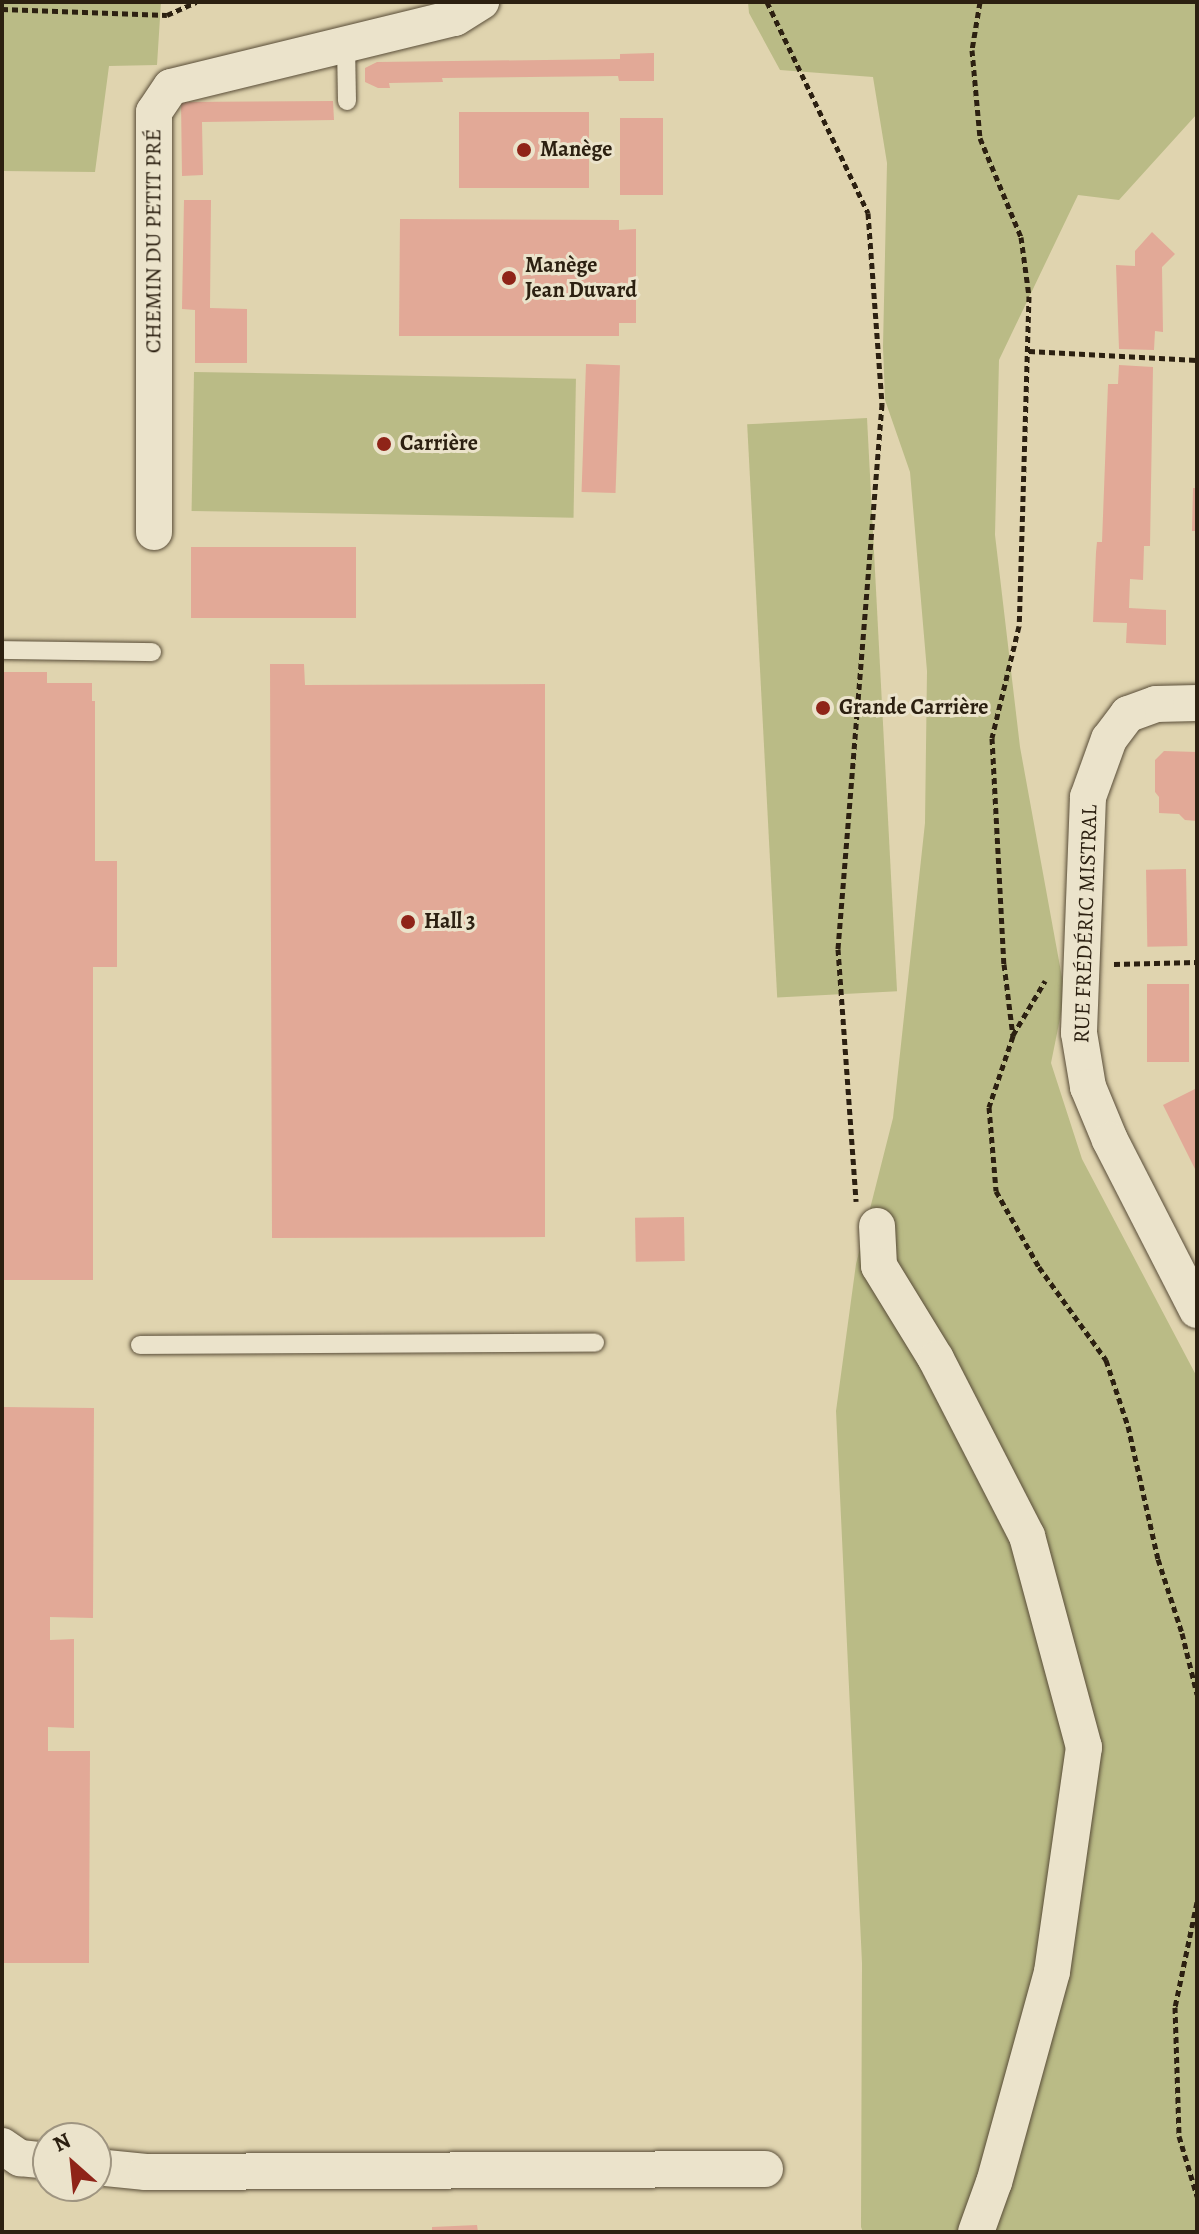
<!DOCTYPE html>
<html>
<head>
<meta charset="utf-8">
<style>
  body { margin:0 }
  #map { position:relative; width:1199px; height:2234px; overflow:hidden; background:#e0d4af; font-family:Alegreya,serif }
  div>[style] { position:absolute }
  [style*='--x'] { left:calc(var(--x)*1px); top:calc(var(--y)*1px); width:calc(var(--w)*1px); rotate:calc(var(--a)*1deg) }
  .green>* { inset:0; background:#babb86; transform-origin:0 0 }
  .building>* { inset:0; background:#e2a997; transform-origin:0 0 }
  .path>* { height:5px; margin-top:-2.5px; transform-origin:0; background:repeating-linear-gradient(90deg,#2c2011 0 6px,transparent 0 10px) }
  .roads { filter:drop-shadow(0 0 2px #594d38) drop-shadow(0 0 2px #594d38) }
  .lane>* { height:18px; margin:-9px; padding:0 9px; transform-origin:9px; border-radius:9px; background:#ebe3cb }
  .street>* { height:36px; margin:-18px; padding:0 18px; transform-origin:18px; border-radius:18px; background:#ebe3cb }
  .dots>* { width:22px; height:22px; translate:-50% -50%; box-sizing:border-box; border:4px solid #ebe3cb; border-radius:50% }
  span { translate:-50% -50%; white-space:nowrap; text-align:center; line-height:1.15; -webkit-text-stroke:6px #ebe3cb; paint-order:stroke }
  .poi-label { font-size:22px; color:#2c2011; font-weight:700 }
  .left { translate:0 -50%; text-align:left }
  .street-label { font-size:22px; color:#2c2011 }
  .frame { position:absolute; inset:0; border:4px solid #2c2011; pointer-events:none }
  .north { position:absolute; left:32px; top:2122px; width:80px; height:80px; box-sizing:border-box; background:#ebe3cb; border:2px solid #9f9581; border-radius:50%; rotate:333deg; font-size:22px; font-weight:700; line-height:32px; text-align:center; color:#2c2011 }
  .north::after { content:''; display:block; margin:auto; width:28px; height:36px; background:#8f2418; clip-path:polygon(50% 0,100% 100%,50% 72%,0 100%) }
</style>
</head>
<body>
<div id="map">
  <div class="green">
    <div style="clip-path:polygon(2px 2px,161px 2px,157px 65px,109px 66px,95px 172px,2px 171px)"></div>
    <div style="clip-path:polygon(748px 2px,1197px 2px,1197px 114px,1119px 200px,1078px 195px,999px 360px,995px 535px,1020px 747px,1065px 994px,1051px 1063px,1082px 1159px,1197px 1377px,1197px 2232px,863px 2232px,861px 2227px,862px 1963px,836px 1411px,856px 1264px,893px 1118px,925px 823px,927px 671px,910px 472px,885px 400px,883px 347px,887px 163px,873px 77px,780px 70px,749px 13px)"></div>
    <div style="left:194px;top:372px;width:382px;height:139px;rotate:1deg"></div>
    <div style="left:867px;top:418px;width:574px;height:120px;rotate:87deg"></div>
  </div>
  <div class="building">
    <div style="clip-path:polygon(654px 53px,654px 81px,619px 81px,618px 76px,442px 78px,443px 82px,389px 83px,390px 88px,378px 88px,365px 82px,365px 68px,377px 62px,620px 59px,620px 54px)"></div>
    <div style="clip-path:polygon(333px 101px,334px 120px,202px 122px,203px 175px,182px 176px,181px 102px)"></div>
    <div style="left:459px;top:112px;width:130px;height:76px"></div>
    <div style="left:620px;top:118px;width:43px;height:77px"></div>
    <div style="clip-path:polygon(184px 200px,211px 200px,210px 308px,247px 309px,247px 363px,195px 363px,195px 310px,182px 309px)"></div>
    <div style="clip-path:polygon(400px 219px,619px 220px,619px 230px,636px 229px,636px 323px,619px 323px,619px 336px,399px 336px)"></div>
    <div style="clip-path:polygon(1152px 232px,1175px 254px,1162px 267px,1163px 332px,1155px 331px,1154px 350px,1119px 349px,1116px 265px,1135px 266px,1135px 251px)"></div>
    <div style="left:586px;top:364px;width:34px;height:128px;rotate:2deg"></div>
    <div style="clip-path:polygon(1119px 365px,1153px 367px,1150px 546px,1144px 546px,1143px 580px,1130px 579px,1129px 608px,1166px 610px,1166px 645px,1126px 643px,1127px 623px,1093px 622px,1096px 552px,1097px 542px,1102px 542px,1108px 384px,1118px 384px)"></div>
    <div style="clip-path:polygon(1193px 488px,1197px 488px,1197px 531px,1192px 531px)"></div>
    <div style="left:191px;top:547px;width:165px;height:71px"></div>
    <div style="clip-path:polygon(270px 664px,304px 664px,305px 685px,545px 684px,545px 1237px,272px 1238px)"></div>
    <div style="clip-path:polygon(2px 672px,47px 672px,47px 683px,92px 683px,92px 701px,95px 701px,95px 861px,117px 861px,117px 967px,93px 967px,93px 1280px,2px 1280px)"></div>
    <div style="clip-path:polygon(1164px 751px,1197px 752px,1197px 821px,1185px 820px,1179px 814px,1159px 813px,1159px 797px,1155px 792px,1155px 760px)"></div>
    <div style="left:1186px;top:869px;width:77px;height:40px;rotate:89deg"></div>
    <div style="left:1147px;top:984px;width:42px;height:78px"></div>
    <div style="clip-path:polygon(1197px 1088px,1197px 1173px,1163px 1105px)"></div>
    <div style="left:684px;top:1217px;width:44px;height:49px;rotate:89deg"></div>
    <div style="clip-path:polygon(2px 1407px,94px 1408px,93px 1618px,50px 1617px,50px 1640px,74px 1639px,74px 1728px,48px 1727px,48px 1751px,90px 1751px,89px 1963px,2px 1963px)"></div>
    <div style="clip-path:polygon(477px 2225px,478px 2232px,432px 2232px,432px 2227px)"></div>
  </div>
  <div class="path">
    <div style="--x:767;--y:2;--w:234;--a:64.4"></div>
    <div style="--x:868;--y:213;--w:192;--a:85.8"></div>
    <div style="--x:882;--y:404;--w:547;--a:94.62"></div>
    <div style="--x:838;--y:949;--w:253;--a:85.9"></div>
    <div style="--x:980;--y:2;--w:49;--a:99.5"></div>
    <div style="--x:972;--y:50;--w:88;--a:84.8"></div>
    <div style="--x:980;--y:138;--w:107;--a:67.5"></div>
    <div style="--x:1021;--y:237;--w:60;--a:82.3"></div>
    <div style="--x:1029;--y:296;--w:330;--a:91.7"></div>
    <div style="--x:1019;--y:626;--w:115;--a:103.6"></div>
    <div style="--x:992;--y:738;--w:226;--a:87"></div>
    <div style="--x:1004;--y:964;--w:73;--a:82.9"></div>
    <div style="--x:1013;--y:1036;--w:75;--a:108.7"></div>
    <div style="--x:989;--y:1107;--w:84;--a:85.2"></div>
    <div style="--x:996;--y:1191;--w:87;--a:60.5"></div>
    <div style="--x:1039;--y:1267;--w:115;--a:54.2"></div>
    <div style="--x:1106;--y:1360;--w:70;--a:71.6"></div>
    <div style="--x:1128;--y:1426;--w:136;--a:77.3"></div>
    <div style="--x:1158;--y:1559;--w:78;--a:72"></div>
    <div style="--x:1182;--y:1633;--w:63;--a:76.2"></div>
    <div style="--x:2;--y:9;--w:165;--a:2.1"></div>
    <div style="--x:167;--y:15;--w:32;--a:-24"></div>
    <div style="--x:1029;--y:351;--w:168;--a:3.1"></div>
    <div style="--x:1114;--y:964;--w:83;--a:-1.4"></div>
    <div style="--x:1013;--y:1035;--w:63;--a:-59.3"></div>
    <div style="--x:1197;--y:1902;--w:107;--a:101.8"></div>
    <div style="--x:1175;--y:2007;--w:129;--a:88.2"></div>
    <div style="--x:1179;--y:2136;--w:63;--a:73.3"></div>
  </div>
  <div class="roads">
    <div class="lane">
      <div style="--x:346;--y:44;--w:57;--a:89"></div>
      <div style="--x:2;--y:650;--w:150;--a:0.8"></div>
      <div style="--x:140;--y:1345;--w:455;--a:-0.3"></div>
    </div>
    <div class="street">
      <div style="--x:154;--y:532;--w:420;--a:-90"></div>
      <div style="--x:154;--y:112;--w:30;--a:-56"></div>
      <div style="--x:171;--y:87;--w:292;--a:-13.7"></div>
      <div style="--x:455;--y:18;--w:31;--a:-32"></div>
      <div style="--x:1197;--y:703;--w:41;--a:178.6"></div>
      <div style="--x:1156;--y:704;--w:30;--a:160"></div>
      <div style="--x:1128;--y:714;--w:31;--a:127"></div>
      <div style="--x:1109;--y:739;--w:62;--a:109.9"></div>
      <div style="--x:1088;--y:797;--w:236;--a:92.2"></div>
      <div style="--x:1079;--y:1033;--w:55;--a:80.5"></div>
      <div style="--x:1088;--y:1087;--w:57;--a:67.5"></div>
      <div style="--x:1110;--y:1140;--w:191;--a:62.9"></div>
      <div style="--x:877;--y:1226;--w:40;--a:87.1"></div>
      <div style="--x:879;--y:1266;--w:109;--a:58.5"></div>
      <div style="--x:936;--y:1359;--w:199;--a:62.8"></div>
      <div style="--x:1027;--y:1536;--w:219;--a:74.9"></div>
      <div style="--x:1084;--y:1747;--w:227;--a:98.1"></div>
      <div style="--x:1052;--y:1972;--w:218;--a:105.4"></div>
      <div style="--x:994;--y:2182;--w:53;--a:109.8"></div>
      <div style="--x:2;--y:2146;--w:22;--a:34"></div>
      <div style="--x:20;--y:2158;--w:28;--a:6"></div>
      <div style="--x:96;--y:2167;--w:50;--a:5.7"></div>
      <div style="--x:146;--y:2172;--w:619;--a:-0.28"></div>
    </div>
  </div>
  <div class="dots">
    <div style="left:524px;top:150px;background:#8f2418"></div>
    <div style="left:509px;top:278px;background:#8f2418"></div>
    <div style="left:384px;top:444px;background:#8f2418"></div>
    <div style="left:823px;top:708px;background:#8f2418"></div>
    <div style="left:408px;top:922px;background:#8f2418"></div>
  </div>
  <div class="poi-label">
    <span class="left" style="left:540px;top:150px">Manège</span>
    <span class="left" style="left:525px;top:278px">Manège<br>Jean Duvard</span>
    <span class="left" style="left:400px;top:444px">Carrière</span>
    <span class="left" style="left:839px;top:708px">Grande Carrière</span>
    <span class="left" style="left:424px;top:922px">Hall 3</span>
  </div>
  <div class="street-label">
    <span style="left:154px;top:241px;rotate:-90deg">CHEMIN DU PETIT PRÉ</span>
    <span style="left:1086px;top:924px;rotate:-88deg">RUE FRÉDÉRIC MISTRAL</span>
  </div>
  <div class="frame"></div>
  <div class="north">N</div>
</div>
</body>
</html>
